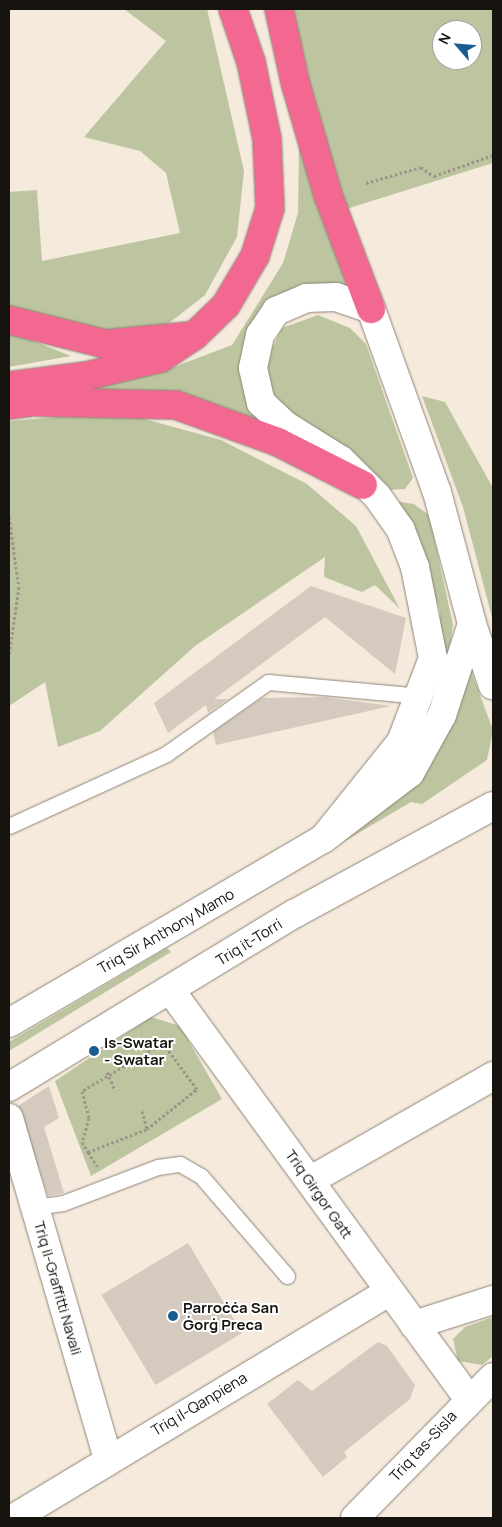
<!DOCTYPE html>
<html>
<head>
<meta charset="utf-8">
<style>
  body { margin:0 }
  #map { position:relative; width:502px; height:1527px; overflow:hidden; background:#f5eadc; font-family:Manrope,sans-serif }
  div>[style] { position:absolute }
  [style*='--x'] { left:calc(var(--x)*1px); top:calc(var(--y)*1px); width:calc(var(--w)*1px); rotate:calc(var(--a)*1deg) }
  .green>* { inset:0; background:#bcc59f }
  .building>* { inset:0; background:#d4cabd; transform-origin:0 0 }
  .path>* { height:3px; margin-top:-1.5px; transform-origin:0; background:repeating-linear-gradient(90deg,#9d958b 0 2.5px,transparent 0 5px) }
  .roads { filter:drop-shadow(0 0 1px #8e8478) drop-shadow(0 0 1px #8e8478) }
  .lane>* { height:15px; margin:-7.5px; padding:0 7.5px; transform-origin:7.5px; border-radius:7.5px; background:#fff }
  .street>* { height:28px; margin:-14px; padding:0 14px; transform-origin:14px; border-radius:14px; background:#fff }
  .secondary>* { height:28px; margin:-14px; padding:0 14px; transform-origin:14px; border-radius:14px; background:#fff }
  .highway>* { height:28px; margin:-14px; padding:0 14px; transform-origin:14px; border-radius:14px; background:#f36891 }
  .dots>* { width:14px; height:14px; translate:-50% -50%; box-sizing:border-box; border:2px solid #fff; border-radius:50% }
  span { translate:-50% -50%; white-space:nowrap; text-align:center; line-height:1.15; -webkit-text-stroke:4px #fff; paint-order:stroke }
  .street-label { font-size:15px; color:#17130f }
  .poi-label { font-size:15px; color:#17130f; font-weight:700 }
  .left { translate:0 -50%; text-align:left }
  .frame { position:absolute; inset:0; border:10px solid #17130f; pointer-events:none }
  .north { position:absolute; left:432px; top:20px; width:50px; height:50px; box-sizing:border-box; background:#fff; border:1px solid #a2a19f; border-radius:50%; rotate:297deg; font-size:14px; font-weight:700; line-height:20px; text-align:center; color:#17130f }
  .north::after { content:''; display:block; margin:auto; width:18px; height:22px; background:#195c91; clip-path:polygon(50% 0,100% 100%,50% 72%,0 100%) }
</style>
</head>
<body>
<div id="map">
  <div class="green">
    <div style="clip-path:polygon(124px 9px,207px 9px,244px 171px,237px 237px,205px 295px,164px 327px,106px 340px,9px 308px,9px 192px,37px 190px,42px 261px,180px 233px,166px 173px,140px 151px,84px 137px,166px 41px)"></div>
    <div style="clip-path:polygon(evenodd,289px 9px,493px 9px,493px 163px,343px 210px,289px 9px,442px 30px,472px 30px,472px 60px,442px 60px,442px 30px)"></div>
    <div style="clip-path:polygon(299px 140px,351px 287px,267px 309px,264px 423px,76px 392px,76px 386px,153px 375px,232px 345px,283px 263px,298px 213px)"></div>
    <div style="clip-path:polygon(318px 315px,350px 328px,366px 344px,413px 478px,405px 489px,387px 490px,349px 448px,291px 416px,271px 390px,267px 359px,282px 328px)"></div>
    <div style="clip-path:polygon(9px 331px,71px 356px,9px 367px)"></div>
    <div style="clip-path:polygon(422px 396px,445px 402px,493px 488px,493px 621px,463px 507px)"></div>
    <div style="clip-path:polygon(71px 416px,141px 418px,221px 440px,307px 484px,356px 526px,400px 609px,375px 585px,362px 592px,324px 577px,325px 557px,195px 646px,100px 731px,58px 747px,45px 682px,9px 706px,9px 421px)"></div>
    <div style="clip-path:polygon(394px 501px,414px 504px,429px 515px,453px 625px,443px 695px,401px 754px,433px 690px,440px 611px,421px 554px)"></div>
    <div style="clip-path:polygon(468px 663px,493px 730px,487px 760px,422px 804px,411px 802px,289px 874px,366px 823px)"></div>
    <div style="clip-path:polygon(167px 948px,171px 952px,9px 1051px,9px 1042px)"></div>
    <div style="clip-path:polygon(151px 1017px,180px 1026px,222px 1099px,91px 1176px,55px 1081px)"></div>
    <div style="clip-path:polygon(493px 1317px,493px 1356px,482px 1365px,458px 1361px,453px 1339px,465px 1327px)"></div>
  </div>
  <div class="building">
    <div style="clip-path:polygon(311px 586px,406px 618px,395px 674px,325px 617px,214px 699px,228px 699px,208px 713px,206px 705px,168px 733px,154px 703px)"></div>
    <div style="clip-path:polygon(324px 697px,391px 706px,216px 745px,213px 732px,262px 698px)"></div>
    <div style="clip-path:polygon(49px 1086px,59px 1118px,44px 1127px,64px 1193px,48px 1196px,18px 1106px)"></div>
    <div style="left:188px;top:1243px;width:105px;height:101px;rotate:59deg"></div>
    <div style="clip-path:polygon(378px 1342px,387px 1346px,415px 1385px,410px 1399px,344px 1452px,347px 1457px,323px 1477px,267px 1404px,298px 1380px,312px 1391px)"></div>
  </div>
  <div class="path">
    <div style="--x:366;--y:183;--w:57;--a:-16.2"></div>
    <div style="--x:421;--y:167;--w:16;--a:35"></div>
    <div style="--x:434;--y:176;--w:63;--a:-19.6"></div>
    <div style="--x:9;--y:517;--w:71;--a:81.9"></div>
    <div style="--x:19;--y:587;--w:69;--a:98.4"></div>
    <div style="--x:107;--y:1072;--w:20;--a:66"></div>
    <div style="--x:142;--y:1111;--w:19;--a:74"></div>
    <div style="--x:88;--y:1152;--w:63;--a:-21.3"></div>
    <div style="--x:147;--y:1129;--w:64;--a:-38.7"></div>
    <div style="--x:197;--y:1089;--w:57;--a:-126.5"></div>
    <div style="--x:163;--y:1043;--w:94;--a:149.3"></div>
    <div style="--x:82;--y:1091;--w:28;--a:75"></div>
    <div style="--x:89;--y:1118;--w:25;--a:106"></div>
    <div style="--x:82;--y:1142;--w:12;--a:59"></div>
    <div style="--x:88;--y:1152;--w:17;--a:57"></div>
  </div>
  <div class="roads">
    <div class="lane">
      <div style="--x:9;--y:826;--w:173;--a:-24.6"></div>
      <div style="--x:166;--y:754;--w:125;--a:-35.2"></div>
      <div style="--x:268;--y:682;--w:154;--a:5.2"></div>
      <div style="--x:35;--y:1207;--w:28;--a:-8"></div>
      <div style="--x:63;--y:1203;--w:102;--a:-20.8"></div>
      <div style="--x:158;--y:1167;--w:22;--a:-8"></div>
      <div style="--x:180;--y:1164;--w:24;--a:30"></div>
      <div style="--x:201;--y:1176;--w:132;--a:49.3"></div>
    </div>
    <div class="street">
      <div style="--x:171;--y:991;--w:504;--a:53.88"></div>
      <div style="--x:9;--y:1087;--w:333;--a:-31.3"></div>
      <div style="--x:294;--y:914;--w:226;--a:-28.5"></div>
      <div style="--x:9;--y:1118;--w:354;--a:73.8"></div>
      <div style="--x:311;--y:1180;--w:210;--a:-29.7"></div>
      <div style="--x:414;--y:1325;--w:83;--a:-17.6"></div>
      <div style="--x:14;--y:1518;--w:436;--a:-31.1"></div>
      <div style="--x:355;--y:1518;--w:197;--a:-45.6"></div>
    </div>
    <div class="secondary">
      <div style="--x:323;--y:839;--w:124;--a:-51.2"></div>
      <div style="--x:401;--y:742;--w:90;--a:-69.1"></div>
      <div style="--x:433;--y:658;--w:93;--a:-101.2"></div>
      <div style="--x:415;--y:567;--w:40;--a:-111"></div>
      <div style="--x:401;--y:530;--w:42;--a:-125.2"></div>
      <div style="--x:377;--y:496;--w:51;--a:-135"></div>
      <div style="--x:341;--y:460;--w:66;--a:-148"></div>
      <div style="--x:285;--y:425;--w:33;--a:-137"></div>
      <div style="--x:261;--y:403;--w:36;--a:-103"></div>
      <div style="--x:253;--y:368;--w:34;--a:-78"></div>
      <div style="--x:260;--y:335;--w:29;--a:-56"></div>
      <div style="--x:276;--y:311;--w:33;--a:-23"></div>
      <div style="--x:306;--y:298;--w:30;--a:-2"></div>
      <div style="--x:336;--y:297;--w:37;--a:19"></div>
      <div style="--x:371;--y:309;--w:195;--a:70.2"></div>
      <div style="--x:437;--y:492;--w:137;--a:75.1"></div>
      <div style="--x:472;--y:624;--w:65;--a:71.3"></div>
      <div style="--x:9;--y:1023;--w:364;--a:-30.4"></div>
      <div style="--x:323;--y:839;--w:109;--a:-37.2"></div>
      <div style="--x:410;--y:773;--w:66;--a:-61.1"></div>
      <div style="--x:442;--y:715;--w:96;--a:-71.8"></div>
    </div>
    <div class="highway">
      <div style="--x:279;--y:9;--w:75;--a:77.6"></div>
      <div style="--x:295;--y:82;--w:118;--a:73.7"></div>
      <div style="--x:328;--y:195;--w:122;--a:69.3"></div>
      <div style="--x:9;--y:320;--w:99;--a:14"></div>
      <div style="--x:105;--y:344;--w:85;--a:-5.4"></div>
      <div style="--x:9;--y:386;--w:78;--a:-7.4"></div>
      <div style="--x:86;--y:376;--w:77;--a:-13.5"></div>
      <div style="--x:161;--y:358;--w:40;--a:-34"></div>
      <div style="--x:194;--y:336;--w:45;--a:-44.1"></div>
      <div style="--x:226;--y:305;--w:57;--a:-59.4"></div>
      <div style="--x:255;--y:256;--w:50;--a:-72.6"></div>
      <div style="--x:270;--y:208;--w:69;--a:-92.5"></div>
      <div style="--x:267;--y:139;--w:79;--a:-101.7"></div>
      <div style="--x:251;--y:62;--w:56;--a:-108.8"></div>
      <div style="--x:9;--y:405;--w:25;--a:-7"></div>
      <div style="--x:34;--y:402;--w:142;--a:1.2"></div>
      <div style="--x:176;--y:405;--w:109;--a:19.9"></div>
      <div style="--x:278;--y:442;--w:95;--a:26.8"></div>
    </div>
  </div>
  <div class="dots">
    <div style="left:94px;top:1051px;background:#195c91"></div>
    <div style="left:173px;top:1316px;background:#195c91"></div>
  </div>
  <div class="street-label">
    <span style="left:166px;top:931px;rotate:-30deg">Triq Sir Anthony Mamo</span>
    <span style="left:249px;top:942px;rotate:-32deg">Triq it-Torri</span>
    <span style="left:319px;top:1194px;rotate:55deg">Triq Girgor Gatt</span>
    <span style="left:58px;top:1288px;rotate:74deg">Triq il-Graffitti Navali</span>
    <span style="left:199px;top:1404px;rotate:-31deg">Triq il-Qanpiena</span>
    <span style="left:423px;top:1446px;rotate:-47deg">Triq tas-Sisla</span>
  </div>
  <div class="poi-label">
    <span class="left" style="left:104px;top:1051px">Is-Swatar<br>- Swatar</span>
    <span class="left" style="left:183px;top:1316px">Parroċċa San<br>Ġorġ Preca</span>
  </div>
  <div class="frame"></div>
  <div class="north">N</div>
</div>
</body>
</html>
